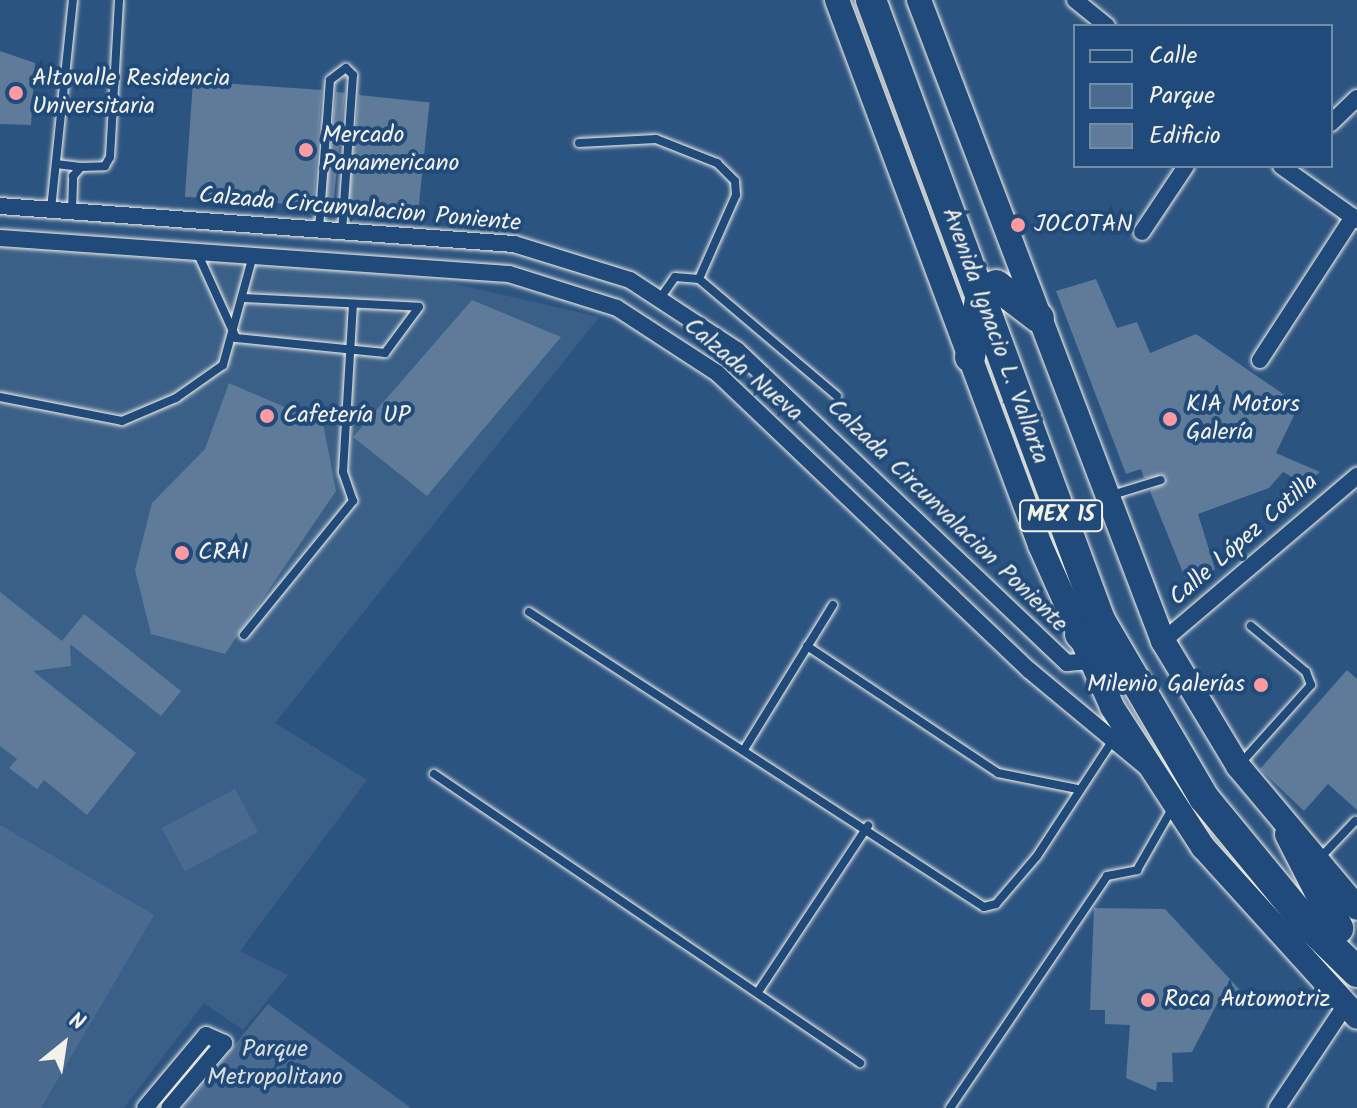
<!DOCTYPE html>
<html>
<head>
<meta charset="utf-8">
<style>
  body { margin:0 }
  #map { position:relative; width:1357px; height:1108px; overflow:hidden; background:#2c5481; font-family:Kalam,sans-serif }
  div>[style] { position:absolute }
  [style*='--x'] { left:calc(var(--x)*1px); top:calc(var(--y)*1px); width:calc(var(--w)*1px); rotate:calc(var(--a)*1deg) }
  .built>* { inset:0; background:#3b6088 }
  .green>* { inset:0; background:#496b90; transform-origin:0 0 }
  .building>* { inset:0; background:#5e7b9a; transform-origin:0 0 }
  .roads { filter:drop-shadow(0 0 2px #f4f1e8) drop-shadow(0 0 2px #f4f1e8) }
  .lane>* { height:8px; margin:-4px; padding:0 4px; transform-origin:4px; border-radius:4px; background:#1f4a7a }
  .street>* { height:16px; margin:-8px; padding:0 8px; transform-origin:8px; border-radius:8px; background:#1f4a7a }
  .secondary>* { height:24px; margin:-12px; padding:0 12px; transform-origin:12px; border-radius:12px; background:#1f4a7a }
  .highway>* { height:30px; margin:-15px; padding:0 15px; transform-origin:15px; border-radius:15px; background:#1f4a7a }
  .dots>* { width:22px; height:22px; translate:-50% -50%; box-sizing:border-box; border:4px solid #1f4a7a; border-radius:50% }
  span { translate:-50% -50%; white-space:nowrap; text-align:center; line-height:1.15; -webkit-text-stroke:8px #1f4a7a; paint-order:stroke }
  .shield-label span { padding:2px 6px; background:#1f4a7a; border:2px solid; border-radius:6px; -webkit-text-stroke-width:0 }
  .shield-label { font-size:22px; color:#f4f1e8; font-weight:700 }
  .poi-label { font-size:24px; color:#f4f1e8 }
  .left { translate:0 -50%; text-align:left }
  .right { translate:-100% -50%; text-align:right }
  .street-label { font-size:24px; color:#f4f1e8 }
  .park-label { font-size:24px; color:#dadddb }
  .legend { position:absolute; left:1073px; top:24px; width:260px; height:144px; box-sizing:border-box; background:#1f4a7a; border:2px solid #748da6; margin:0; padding:10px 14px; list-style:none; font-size:24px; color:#f4f1e8 }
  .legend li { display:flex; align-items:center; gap:16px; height:40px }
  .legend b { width:40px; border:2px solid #748da6 }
  .north { position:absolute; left:24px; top:1004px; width:80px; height:80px; -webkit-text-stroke:6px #1f4a7a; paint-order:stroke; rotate:30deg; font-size:22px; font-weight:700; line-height:32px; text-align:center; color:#f4f1e8 }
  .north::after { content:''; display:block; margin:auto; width:28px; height:36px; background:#f4f1e8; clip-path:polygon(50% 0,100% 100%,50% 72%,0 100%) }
</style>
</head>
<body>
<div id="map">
  <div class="built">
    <div style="clip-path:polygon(0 247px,429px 278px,599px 317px,275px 723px,367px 780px,240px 951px,288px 975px,243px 1030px,204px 1003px,124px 1108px,0 1108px)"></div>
  </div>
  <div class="green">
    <div style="left:235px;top:789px;width:49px;height:83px;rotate:62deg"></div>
    <div style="clip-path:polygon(0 825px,154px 915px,41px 1108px,0 1108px)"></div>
    <div style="clip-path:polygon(268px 1004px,411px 1108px,183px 1108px)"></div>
  </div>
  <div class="building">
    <div style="clip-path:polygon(0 51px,35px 63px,31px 125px,0 124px)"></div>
    <div style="left:193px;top:81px;width:129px;height:116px;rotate:4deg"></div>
    <div style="left:336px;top:92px;width:9px;height:114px;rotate:6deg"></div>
    <div style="left:359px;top:95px;width:71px;height:113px;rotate:6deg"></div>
    <div style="clip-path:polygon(1096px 279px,1117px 328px,1137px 322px,1150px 353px,1196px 334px,1299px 405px,1276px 453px,1320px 472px,1305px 484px,1283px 472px,1269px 488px,1198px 514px,1215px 569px,1190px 590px,1150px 491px,1167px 477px,1144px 478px,1141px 469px,1126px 474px,1056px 291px)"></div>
    <div style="clip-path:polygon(472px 300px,561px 337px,427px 496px,353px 437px)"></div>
    <div style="clip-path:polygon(229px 383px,303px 415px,321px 413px,336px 491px,225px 654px,151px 634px,135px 570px,152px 503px,205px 449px)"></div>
    <div style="clip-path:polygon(0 592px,62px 641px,84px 614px,181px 691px,161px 716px,70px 644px,71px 666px,33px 671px,136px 753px,87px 815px,44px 780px,37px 789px,9px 768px,17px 759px,0 746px)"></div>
    <div style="clip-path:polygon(1347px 670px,1357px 679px,1357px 810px,1328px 784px,1304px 811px,1260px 769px)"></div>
    <div style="clip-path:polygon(1094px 908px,1165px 909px,1252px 1003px,1218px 1002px,1192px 1052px,1172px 1053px,1173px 1082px,1157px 1082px,1156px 1091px,1126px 1078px,1130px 1025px,1105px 1024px,1105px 1010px,1090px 1010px)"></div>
  </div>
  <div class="roads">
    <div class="lane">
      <div style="--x:579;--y:143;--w:77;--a:-3"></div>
      <div style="--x:656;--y:139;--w:66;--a:21.5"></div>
      <div style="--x:717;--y:163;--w:25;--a:45"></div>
      <div style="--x:735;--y:181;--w:14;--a:86"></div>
      <div style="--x:736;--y:195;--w:92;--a:113.8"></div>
      <div style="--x:56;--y:164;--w:25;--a:7"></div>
      <div style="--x:51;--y:209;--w:210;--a:-84"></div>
      <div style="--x:72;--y:211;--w:35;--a:-88"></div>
      <div style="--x:73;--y:176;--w:12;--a:-48"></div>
      <div style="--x:81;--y:167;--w:24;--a:-2"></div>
      <div style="--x:105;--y:166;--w:10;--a:-61"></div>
      <div style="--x:110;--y:157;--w:157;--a:-86.7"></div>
      <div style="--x:319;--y:229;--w:149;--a:-85.8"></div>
      <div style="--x:330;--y:80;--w:20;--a:-37"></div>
      <div style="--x:346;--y:68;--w:10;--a:45"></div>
      <div style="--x:353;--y:75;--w:156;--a:94"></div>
      <div style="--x:197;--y:252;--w:94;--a:65.6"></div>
      <div style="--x:661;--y:297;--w:24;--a:-55"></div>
      <div style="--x:675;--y:277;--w:24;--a:5"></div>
      <div style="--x:699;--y:279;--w:181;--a:40.3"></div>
      <div style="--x:244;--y:298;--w:175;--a:2.9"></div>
      <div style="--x:236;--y:338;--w:150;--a:5.7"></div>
      <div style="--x:385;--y:353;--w:57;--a:-53.5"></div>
      <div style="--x:0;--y:397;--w:124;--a:11.1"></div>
      <div style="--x:122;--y:421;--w:59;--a:-23.1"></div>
      <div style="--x:176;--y:398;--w:57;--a:-35.1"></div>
      <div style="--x:223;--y:365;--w:114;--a:-74.7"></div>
      <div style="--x:1109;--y:496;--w:54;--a:-17.1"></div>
      <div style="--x:529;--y:612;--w:542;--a:32.96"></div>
      <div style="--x:984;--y:907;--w:12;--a:-14"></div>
      <div style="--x:996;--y:904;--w:63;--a:-49.5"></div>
      <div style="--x:1037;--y:856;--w:139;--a:-56.8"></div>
      <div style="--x:244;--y:635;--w:173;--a:-50.9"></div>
      <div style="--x:353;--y:501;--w:31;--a:-109"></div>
      <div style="--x:343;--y:472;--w:168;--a:-86.6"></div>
      <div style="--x:807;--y:646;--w:229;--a:33.6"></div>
      <div style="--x:998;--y:773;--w:81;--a:11.4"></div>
      <div style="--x:745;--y:748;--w:168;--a:-58.4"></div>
      <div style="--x:1241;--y:763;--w:105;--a:-48.1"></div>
      <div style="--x:1311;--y:685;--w:14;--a:-111"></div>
      <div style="--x:1306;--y:672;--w:72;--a:-140.1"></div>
      <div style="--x:434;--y:774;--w:515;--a:34.15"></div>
      <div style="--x:1318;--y:860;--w:54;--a:-46.5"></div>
      <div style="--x:760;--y:989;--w:196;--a:-56.5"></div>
      <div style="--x:950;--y:1108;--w:280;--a:-55.9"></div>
      <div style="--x:1107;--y:876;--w:31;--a:-11"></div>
      <div style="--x:1137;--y:870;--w:70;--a:-60.2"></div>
    </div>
    <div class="street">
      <div style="--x:1075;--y:0;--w:41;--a:39.1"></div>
      <div style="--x:1331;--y:123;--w:36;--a:-44"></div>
      <div style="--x:1281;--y:166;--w:93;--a:35.4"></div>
      <div style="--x:0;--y:206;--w:515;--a:4.23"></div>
      <div style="--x:514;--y:244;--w:121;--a:17.2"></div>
      <div style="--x:630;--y:280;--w:128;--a:33.2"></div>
      <div style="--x:737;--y:350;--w:455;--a:43.5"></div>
      <div style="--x:1067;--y:663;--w:24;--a:-5"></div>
      <div style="--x:1142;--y:232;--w:79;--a:-56.3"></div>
      <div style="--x:0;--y:238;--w:510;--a:4.05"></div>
      <div style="--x:509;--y:274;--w:113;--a:17.5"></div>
      <div style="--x:617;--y:308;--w:119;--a:33"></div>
      <div style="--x:717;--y:373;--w:431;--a:43.6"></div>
      <div style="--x:1029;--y:670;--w:152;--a:39.7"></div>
      <div style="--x:1260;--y:360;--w:171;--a:-57"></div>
      <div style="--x:1163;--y:641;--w:255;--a:-40.4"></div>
      <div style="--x:145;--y:1108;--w:95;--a:-50.1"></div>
      <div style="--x:206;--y:1035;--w:20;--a:24"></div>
      <div style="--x:224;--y:1043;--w:85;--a:130.2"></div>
      <div style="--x:1277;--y:1108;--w:123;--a:-56.3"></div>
    </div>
    <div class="secondary">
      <div style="--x:837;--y:0;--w:582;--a:69.57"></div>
      <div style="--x:1040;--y:545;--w:177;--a:66"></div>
      <div style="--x:1112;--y:707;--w:167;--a:57"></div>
      <div style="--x:1203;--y:847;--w:229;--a:47.8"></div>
      <div style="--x:919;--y:0;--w:686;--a:69.16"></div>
      <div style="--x:1163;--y:641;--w:146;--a:59"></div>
      <div style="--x:1238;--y:766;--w:185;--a:50"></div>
    </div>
    <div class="highway">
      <div style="--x:871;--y:0;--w:661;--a:69.73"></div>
      <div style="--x:1100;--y:620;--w:206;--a:59.7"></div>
      <div style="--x:1204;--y:798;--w:159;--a:50.6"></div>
      <div style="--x:1305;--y:921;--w:73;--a:44.4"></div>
      <div style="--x:996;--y:285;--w:54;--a:37.5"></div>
      <div style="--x:970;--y:357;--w:59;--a:-80.2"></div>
      <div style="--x:1080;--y:634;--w:54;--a:47.2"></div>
      <div style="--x:1290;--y:834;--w:106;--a:62.9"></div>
    </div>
  </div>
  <div class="dots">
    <div style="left:16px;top:93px;background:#ff9aa2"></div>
    <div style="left:306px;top:150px;background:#ff9aa2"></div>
    <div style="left:1018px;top:225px;background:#ff9aa2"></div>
    <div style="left:267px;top:416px;background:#ff9aa2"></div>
    <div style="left:1170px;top:419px;background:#ff9aa2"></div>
    <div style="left:182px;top:553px;background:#ff9aa2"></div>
    <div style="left:1261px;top:685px;background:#ff9aa2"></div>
    <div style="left:1148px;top:1000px;background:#ff9aa2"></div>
  </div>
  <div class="shield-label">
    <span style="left:1061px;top:516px">MEX 15</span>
  </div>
  <div class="poi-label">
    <span class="left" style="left:32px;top:93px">Altovalle Residencia<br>Universitaria</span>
    <span class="left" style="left:322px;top:150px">Mercado<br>Panamericano</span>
    <span class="left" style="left:1034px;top:225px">JOCOTAN</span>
    <span class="left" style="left:1186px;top:419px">KIA Motors<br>Galería</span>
    <span class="left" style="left:283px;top:416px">Cafetería UP</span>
    <span class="left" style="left:198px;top:553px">CRAI</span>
    <span class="right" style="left:1245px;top:685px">Milenio Galerías</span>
    <span class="left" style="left:1164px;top:1000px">Roca Automotriz</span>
  </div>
  <div class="street-label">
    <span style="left:360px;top:210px;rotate:5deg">Calzada Circunvalacion Poniente</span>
    <span style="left:995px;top:336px;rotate:70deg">Avenida Ignacio L. Vallarta</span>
    <span style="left:743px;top:370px;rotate:40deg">Calzada Nueva</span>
    <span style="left:947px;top:516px;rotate:44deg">Calzada Circunvalacion Poniente</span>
    <span style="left:1244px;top:540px;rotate:-41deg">Calle López Cotilla</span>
  </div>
  <div class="park-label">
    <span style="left:275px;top:1064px">Parque<br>Metropolitano</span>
  </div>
  <ul class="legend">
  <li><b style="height:10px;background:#1f4a7a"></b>Calle</li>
  <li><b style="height:22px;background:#496b90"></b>Parque</li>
  <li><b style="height:22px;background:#5e7b9a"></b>Edificio</li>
  </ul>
  <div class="north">N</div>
</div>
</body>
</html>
